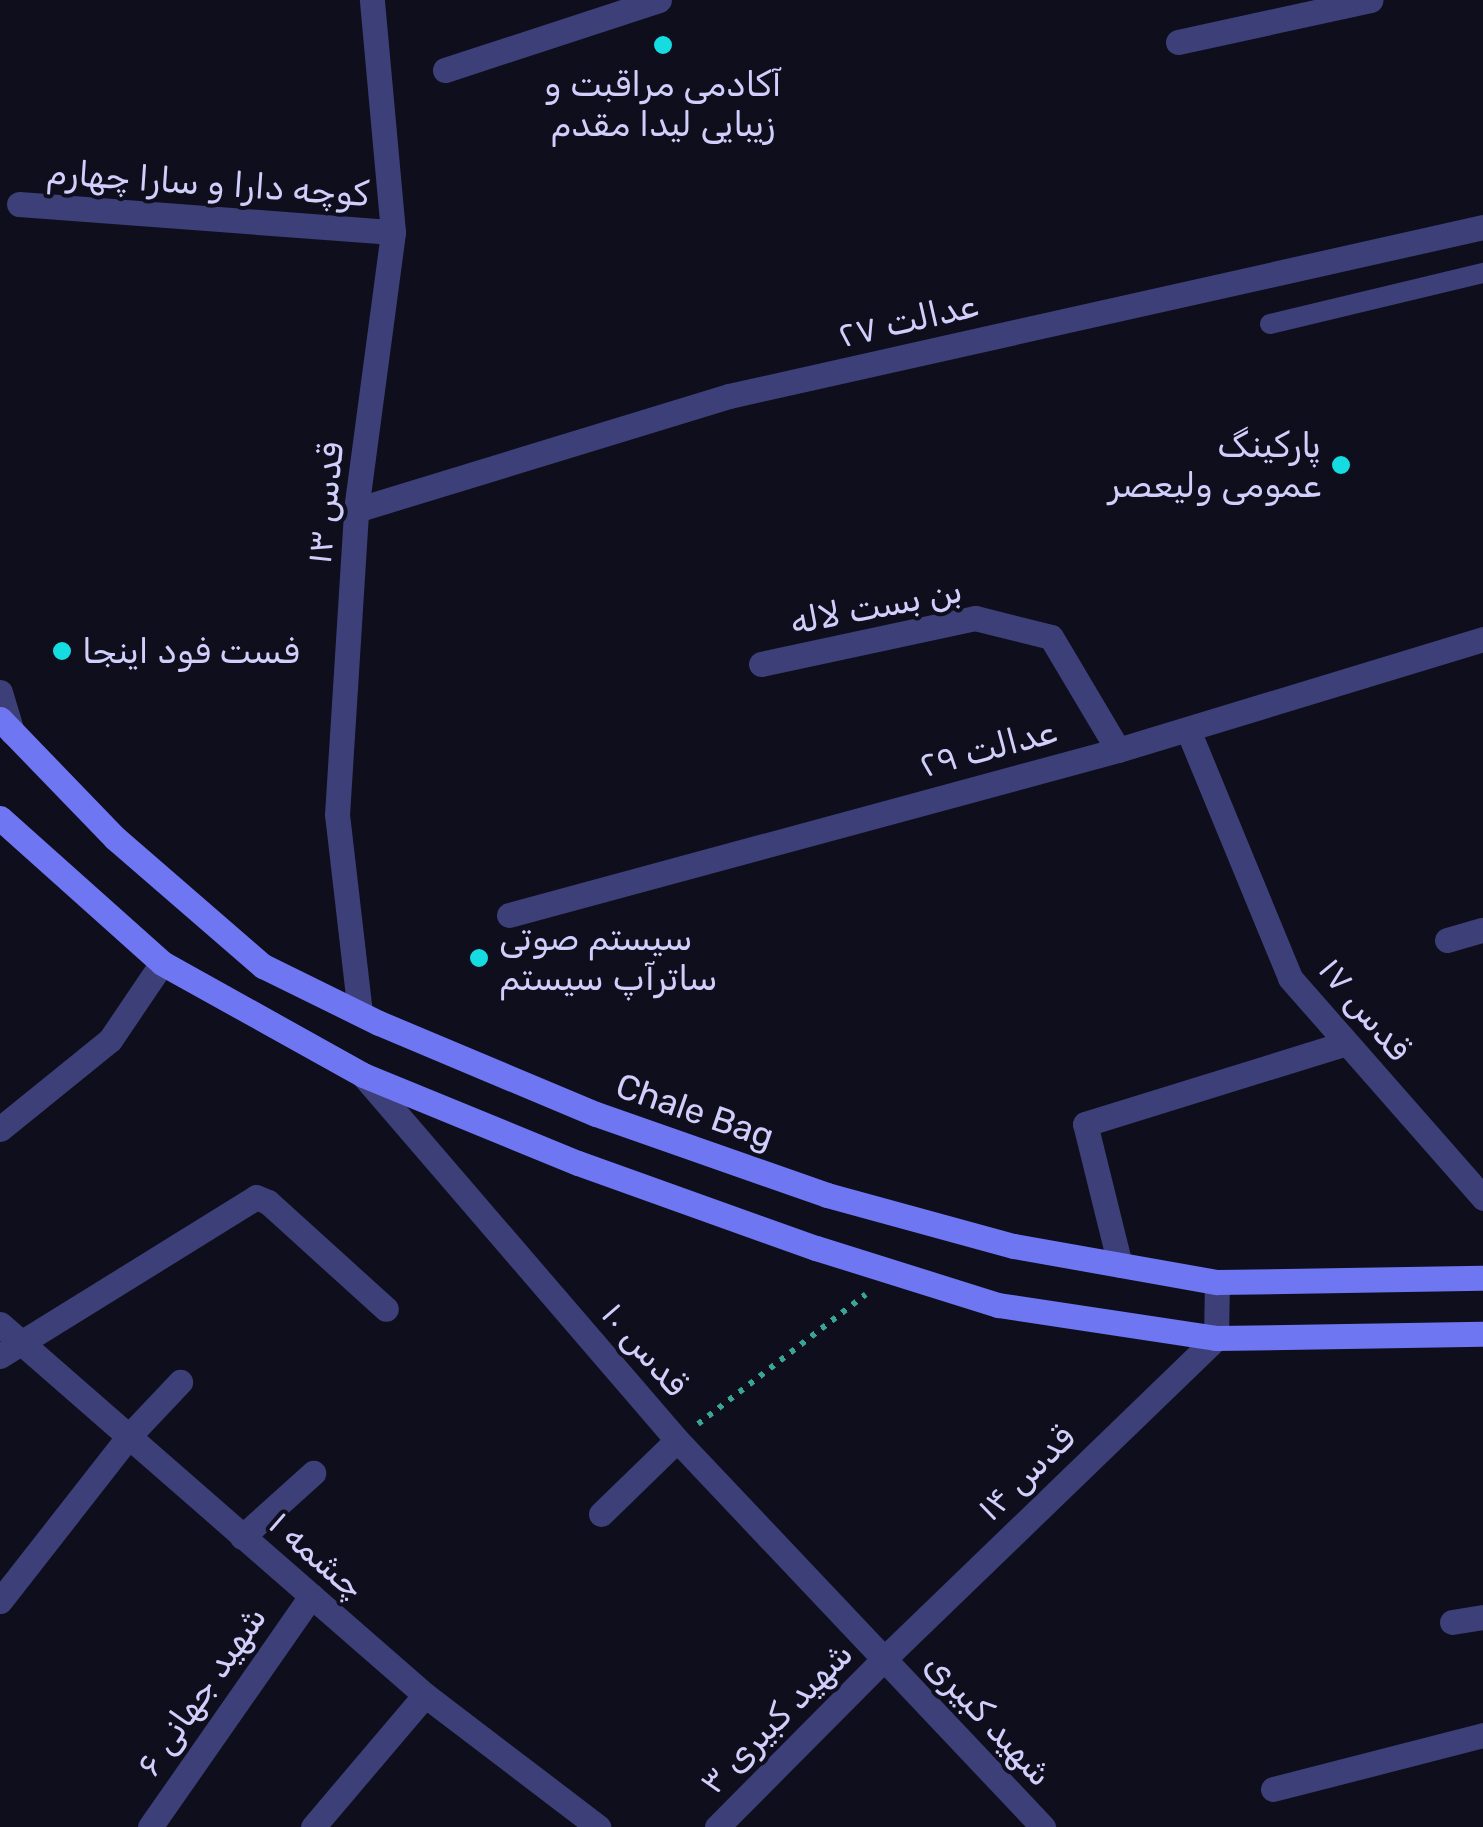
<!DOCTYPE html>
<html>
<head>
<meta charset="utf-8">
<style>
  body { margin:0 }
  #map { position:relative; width:1483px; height:1827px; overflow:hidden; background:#0f0e1d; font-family:Rubik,"Noto Sans Arabic",sans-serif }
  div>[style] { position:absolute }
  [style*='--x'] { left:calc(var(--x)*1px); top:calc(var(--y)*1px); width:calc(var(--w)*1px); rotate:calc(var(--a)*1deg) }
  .path>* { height:6px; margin-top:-3px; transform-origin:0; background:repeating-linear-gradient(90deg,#38a596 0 5px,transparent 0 13px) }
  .lane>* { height:20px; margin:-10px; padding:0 10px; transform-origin:10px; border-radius:10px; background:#3d3f78 }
  .street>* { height:25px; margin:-12.5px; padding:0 12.5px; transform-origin:12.5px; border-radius:12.5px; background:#3d3f78 }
  .secondary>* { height:25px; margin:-12.5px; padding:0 12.5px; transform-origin:12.5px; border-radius:12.5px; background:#6e76f2 }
  .dots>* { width:28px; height:28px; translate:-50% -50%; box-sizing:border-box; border:5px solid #0f0e1d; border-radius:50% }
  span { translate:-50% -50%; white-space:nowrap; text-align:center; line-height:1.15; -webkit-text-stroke:8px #0f0e1d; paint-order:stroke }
  .poi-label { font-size:35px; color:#d0cefb }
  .right { translate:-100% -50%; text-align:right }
  .left { translate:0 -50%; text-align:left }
  .street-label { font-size:35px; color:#d0cefb }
</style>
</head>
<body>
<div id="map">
  <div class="path">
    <div style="--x:698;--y:1424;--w:212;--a:-37.7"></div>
  </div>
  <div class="lane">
    <div style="--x:1270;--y:324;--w:219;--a:-13.5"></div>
  </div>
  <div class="street">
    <div style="--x:1178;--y:42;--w:197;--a:-12.3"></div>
    <div style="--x:445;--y:70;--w:225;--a:-18.1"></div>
    <div style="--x:19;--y:204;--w:375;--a:4.3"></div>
    <div style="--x:356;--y:510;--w:390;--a:-17"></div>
    <div style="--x:729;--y:396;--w:773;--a:-12.63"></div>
    <div style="--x:761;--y:664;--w:219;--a:-12.1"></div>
    <div style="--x:975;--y:618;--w:78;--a:14"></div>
    <div style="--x:1051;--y:637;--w:131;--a:59.3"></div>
    <div style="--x:0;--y:692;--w:42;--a:73.3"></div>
    <div style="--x:1188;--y:730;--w:268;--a:67.6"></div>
    <div style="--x:1290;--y:978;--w:293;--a:48.7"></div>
    <div style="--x:509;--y:915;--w:631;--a:-15.16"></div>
    <div style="--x:1118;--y:750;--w:382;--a:-16.9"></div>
    <div style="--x:1447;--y:940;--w:37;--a:-16"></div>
    <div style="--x:360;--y:1013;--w:199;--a:-96.6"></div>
    <div style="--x:337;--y:815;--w:306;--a:-86.4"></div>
    <div style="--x:356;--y:510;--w:280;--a:-82.4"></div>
    <div style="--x:393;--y:232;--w:233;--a:-95.2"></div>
    <div style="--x:363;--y:1075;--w:481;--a:49.3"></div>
    <div style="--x:677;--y:1440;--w:533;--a:46.6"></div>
    <div style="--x:0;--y:1129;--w:141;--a:-39"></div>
    <div style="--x:110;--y:1040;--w:93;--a:-56"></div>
    <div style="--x:1120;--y:1265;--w:145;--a:-103.9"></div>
    <div style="--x:1085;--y:1124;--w:273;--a:-17.2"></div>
    <div style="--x:0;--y:1324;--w:564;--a:41.12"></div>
    <div style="--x:425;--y:1695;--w:218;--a:37.3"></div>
    <div style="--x:0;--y:1356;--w:301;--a:-31.8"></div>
    <div style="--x:256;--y:1197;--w:13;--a:23"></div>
    <div style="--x:268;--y:1202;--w:159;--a:42.2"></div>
    <div style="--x:601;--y:1514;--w:106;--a:-44.2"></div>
    <div style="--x:242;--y:1537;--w:96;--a:-42"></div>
    <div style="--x:0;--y:1601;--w:208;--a:-52"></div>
    <div style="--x:128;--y:1437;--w:76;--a:-46.6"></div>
    <div style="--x:1452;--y:1622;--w:31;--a:-9"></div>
    <div style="--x:1273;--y:1789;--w:217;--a:-14.4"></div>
    <div style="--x:150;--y:1827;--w:282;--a:-55.1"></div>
    <div style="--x:313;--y:1827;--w:173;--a:-49.7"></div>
    <div style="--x:717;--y:1827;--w:237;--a:-45.2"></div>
    <div style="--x:884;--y:1659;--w:462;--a:-44"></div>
    <div style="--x:1216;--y:1338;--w:56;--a:-89"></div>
  </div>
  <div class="secondary">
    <div style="--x:0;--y:719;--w:165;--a:46"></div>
    <div style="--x:115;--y:838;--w:196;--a:40.9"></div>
    <div style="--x:263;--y:966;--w:129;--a:26.2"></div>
    <div style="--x:379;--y:1023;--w:235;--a:22.8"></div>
    <div style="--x:596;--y:1114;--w:245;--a:19.3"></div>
    <div style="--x:827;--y:1195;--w:194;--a:15.3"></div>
    <div style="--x:1014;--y:1246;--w:206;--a:10.1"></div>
    <div style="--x:1217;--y:1282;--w:266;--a:-0.9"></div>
    <div style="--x:0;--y:818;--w:217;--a:41.8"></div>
    <div style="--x:162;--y:963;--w:230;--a:29.1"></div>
    <div style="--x:363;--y:1075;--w:232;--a:22.3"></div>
    <div style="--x:578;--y:1163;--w:253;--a:19.7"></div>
    <div style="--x:816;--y:1248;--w:191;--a:17.4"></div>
    <div style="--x:998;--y:1305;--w:220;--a:8.6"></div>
    <div style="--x:1216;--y:1338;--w:267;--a:-0.9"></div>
  </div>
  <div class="dots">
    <div style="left:663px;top:45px;background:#15dce0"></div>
    <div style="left:1341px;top:465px;background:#15dce0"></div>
    <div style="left:62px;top:651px;background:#15dce0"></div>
    <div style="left:479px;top:958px;background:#15dce0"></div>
  </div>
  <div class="poi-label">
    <span style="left:663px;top:104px">آکادمی مراقبت و<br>زیبایی لیدا مقدم</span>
    <span class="right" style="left:1321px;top:465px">پارکینگ<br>عمومی ولیعصر</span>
    <span class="left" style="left:82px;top:651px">فست فود اينجا</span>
    <span class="left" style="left:499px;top:958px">سیستم صوتی<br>ساترآپ سیستم</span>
  </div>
  <div class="street-label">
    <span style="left:208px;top:183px;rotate:4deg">کوچه دارا و سارا چهارم</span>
    <span style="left:908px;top:320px;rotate:-13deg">عدالت ۲۷</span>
    <span style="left:325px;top:503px;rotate:-84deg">قدس ۱۳</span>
    <span style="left:876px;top:606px;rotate:-11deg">بن بست لاله</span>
    <span style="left:988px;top:748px;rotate:-15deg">عدالت ۲۹</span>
    <span style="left:1365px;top:1009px;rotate:50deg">قدس ۱۷</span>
    <span style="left:695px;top:1111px;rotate:19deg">Chale Bag</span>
    <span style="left:645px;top:1349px;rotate:49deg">قدس ۱۰</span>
    <span style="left:1026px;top:1473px;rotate:-44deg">قدس ۱۴</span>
    <span style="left:317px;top:1555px;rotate:41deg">چشمه ۱</span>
    <span style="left:201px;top:1691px;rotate:-55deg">۶ شهید جهانی</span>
    <span style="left:776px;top:1718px;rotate:-45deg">۳ شهید کبیری</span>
    <span style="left:989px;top:1719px;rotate:47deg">شهید کبیری</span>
  </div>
</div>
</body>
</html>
